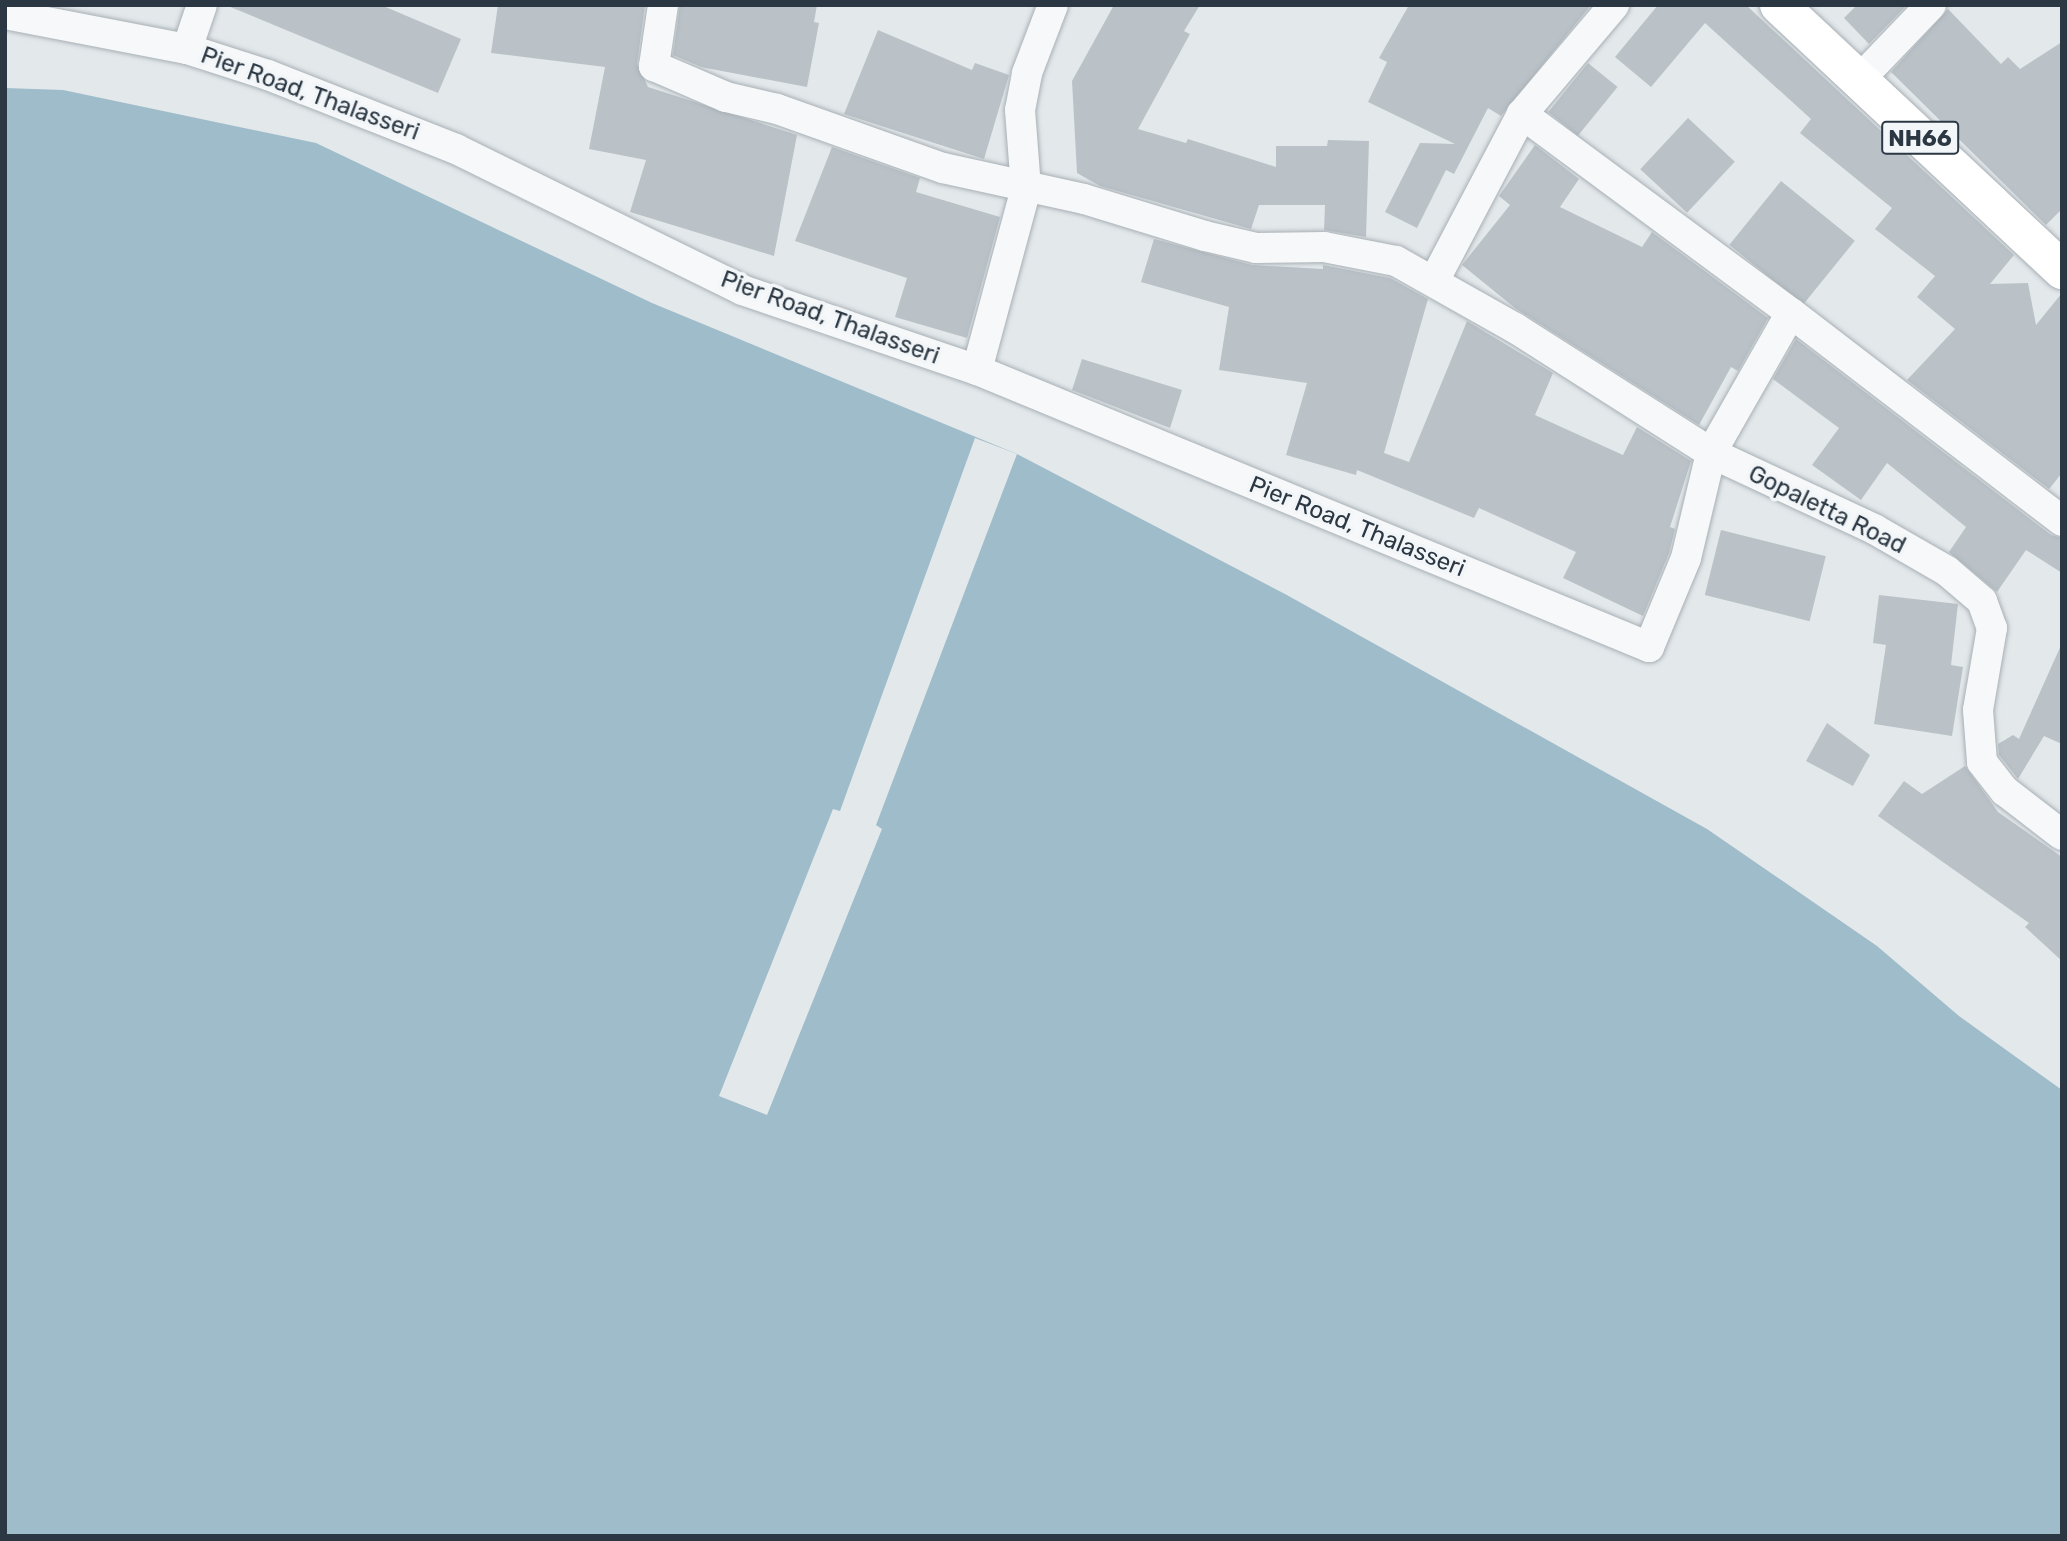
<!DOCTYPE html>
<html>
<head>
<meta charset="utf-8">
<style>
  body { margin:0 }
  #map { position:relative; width:2067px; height:1541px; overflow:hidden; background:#e3e8eb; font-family:Rubik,sans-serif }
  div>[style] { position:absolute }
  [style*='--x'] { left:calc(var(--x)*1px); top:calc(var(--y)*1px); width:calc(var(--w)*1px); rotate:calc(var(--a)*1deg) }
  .water>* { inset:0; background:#9fbcca }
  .pier>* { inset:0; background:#e3e8eb }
  .building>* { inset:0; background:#bac2c8; transform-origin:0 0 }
  .roads { filter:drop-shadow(0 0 2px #a8b0b5) drop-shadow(0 0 2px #a8b0b5) }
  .minor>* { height:30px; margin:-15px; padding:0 15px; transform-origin:15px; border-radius:15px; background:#f6f8f9 }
  .major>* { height:38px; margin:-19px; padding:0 19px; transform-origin:19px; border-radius:19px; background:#fff }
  span { translate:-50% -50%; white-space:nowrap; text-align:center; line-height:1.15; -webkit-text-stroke:7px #f3f6f8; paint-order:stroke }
  .shield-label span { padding:2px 5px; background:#f3f6f8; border:2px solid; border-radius:5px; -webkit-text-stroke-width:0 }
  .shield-label { font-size:23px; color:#2b3843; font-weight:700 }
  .street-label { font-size:24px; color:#2b3843 }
  .frame { position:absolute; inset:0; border:7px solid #2b3843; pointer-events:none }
</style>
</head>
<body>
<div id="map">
  <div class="water">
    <div style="clip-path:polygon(5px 88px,63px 90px,316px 143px,652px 303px,1017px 454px,1285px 594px,1707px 829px,1877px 946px,1959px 1016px,2062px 1090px,2062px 1536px,5px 1536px)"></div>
  </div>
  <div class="pier">
    <div style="clip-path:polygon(975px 438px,1017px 454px,876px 825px,882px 829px,767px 1115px,719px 1096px,833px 809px,840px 811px)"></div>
  </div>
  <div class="building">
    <div style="clip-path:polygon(381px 5px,461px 39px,438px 93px,228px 6px)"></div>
    <div style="clip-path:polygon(498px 5px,645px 5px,637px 64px,648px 87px,797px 135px,774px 256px,630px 212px,646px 160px,589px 149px,605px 67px,491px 53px)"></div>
    <div style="clip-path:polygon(680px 5px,817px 5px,814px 22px,819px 23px,807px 87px,701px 67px,673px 55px)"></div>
    <div style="clip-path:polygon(1114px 5px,1200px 5px,1184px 31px,1190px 34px,1138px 129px,1186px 143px,1188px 139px,1276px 167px,1276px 146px,1327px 146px,1328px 140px,1369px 141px,1366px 237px,1324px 230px,1325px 205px,1259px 205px,1251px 229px,1100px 186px,1077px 173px,1072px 81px)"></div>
    <div style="clip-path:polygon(1409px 5px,1591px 5px,1501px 116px,1488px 108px,1454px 174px,1446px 170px,1417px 228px,1385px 212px,1420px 143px,1455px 144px,1368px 102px,1387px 62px,1379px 58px)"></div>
    <div style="clip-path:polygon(1658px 5px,1746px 5px,2014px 255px,1990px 284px,2028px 283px,2036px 325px,2062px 293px,2062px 473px,2049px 489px,1907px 380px,1955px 329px,1917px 297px,1935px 276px,1875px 229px,1892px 208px,1800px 133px,1811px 119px,1705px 23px,1651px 87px,1615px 57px)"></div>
    <div style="clip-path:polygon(1857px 5px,1907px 5px,1869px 44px,1844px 18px)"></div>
    <div style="clip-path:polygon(1948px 9px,2001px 64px,2008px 57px,2020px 69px,2062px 42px,2062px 209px,2046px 225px,1891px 72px)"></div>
    <div style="clip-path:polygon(878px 30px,972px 70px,975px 63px,1009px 75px,984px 159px,844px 114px)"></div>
    <div style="left:1588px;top:63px;width:38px;height:63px;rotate:39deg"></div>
    <div style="left:1688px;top:118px;width:64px;height:70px;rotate:43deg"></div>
    <div style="clip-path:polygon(1535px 145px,1579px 179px,1560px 207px,1642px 247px,1652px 232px,1768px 318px,1738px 371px,1731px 367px,1699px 425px,1515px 308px,1462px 265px,1510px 205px,1499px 196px)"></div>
    <div style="clip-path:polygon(832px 147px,920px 178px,916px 192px,1000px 217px,967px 338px,895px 317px,907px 278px,795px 241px)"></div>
    <div style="left:1781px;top:181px;width:95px;height:82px;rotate:39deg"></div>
    <div style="clip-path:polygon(1154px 239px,1252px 265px,1323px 269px,1323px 265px,1390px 278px,1428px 299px,1384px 453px,1409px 462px,1467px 321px,1553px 373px,1535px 415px,1623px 455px,1637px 427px,1691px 461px,1670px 527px,1675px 529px,1669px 553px,1643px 616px,1563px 578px,1576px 552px,1479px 508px,1474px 518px,1357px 470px,1356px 475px,1286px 455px,1307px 383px,1219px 370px,1229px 307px,1141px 282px)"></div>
    <div style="clip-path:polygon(1796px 339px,2051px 535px,2062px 538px,2062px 573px,2026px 550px,1997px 592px,1949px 552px,1966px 527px,1887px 463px,1861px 500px,1812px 465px,1839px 428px,1773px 379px)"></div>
    <div style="clip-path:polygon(1082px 359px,1182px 390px,1170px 428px,1072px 390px)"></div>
    <div style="left:1721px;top:530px;width:108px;height:67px;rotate:14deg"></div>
    <div style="clip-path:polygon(1879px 595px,1958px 604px,1951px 665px,1963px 667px,1952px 736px,1874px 724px,1886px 645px,1873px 643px)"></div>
    <div style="clip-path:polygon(2062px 643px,2062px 744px,2044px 736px,2018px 779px,1999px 755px,1998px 744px,2013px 735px,2019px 739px)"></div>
    <div style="clip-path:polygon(1827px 723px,1870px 755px,1853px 786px,1806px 761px)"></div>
    <div style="clip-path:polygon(1965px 766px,1998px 812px,2062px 857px,2062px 961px,2025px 927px,2029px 923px,1878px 816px,1904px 781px,1922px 794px)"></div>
  </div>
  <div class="roads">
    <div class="minor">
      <div style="--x:663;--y:5;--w:62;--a:98.4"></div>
      <div style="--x:654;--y:66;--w:78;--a:23.3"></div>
      <div style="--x:726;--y:97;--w:52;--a:13.2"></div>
      <div style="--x:777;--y:109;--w:176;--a:19.6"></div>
      <div style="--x:943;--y:168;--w:144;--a:12.4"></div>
      <div style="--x:1084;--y:199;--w:127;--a:17"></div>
      <div style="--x:1205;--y:236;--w:52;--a:13.2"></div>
      <div style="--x:1256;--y:248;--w:68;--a:-0.8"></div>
      <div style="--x:1324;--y:247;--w:73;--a:11"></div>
      <div style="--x:1396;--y:261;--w:137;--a:29.4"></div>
      <div style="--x:1515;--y:328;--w:232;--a:32.5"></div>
      <div style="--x:1711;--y:453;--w:180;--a:25"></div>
      <div style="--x:1874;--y:529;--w:84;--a:29.9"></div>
      <div style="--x:1947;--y:571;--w:46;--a:40.6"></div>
      <div style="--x:1982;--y:601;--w:29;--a:70"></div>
      <div style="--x:1992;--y:628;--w:83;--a:99.7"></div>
      <div style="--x:1978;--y:710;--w:52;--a:85.6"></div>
      <div style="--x:1982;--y:762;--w:37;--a:52"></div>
      <div style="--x:2005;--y:791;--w:72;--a:37.7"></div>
      <div style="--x:5;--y:14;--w:185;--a:10.9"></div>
      <div style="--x:187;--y:49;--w:85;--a:17.8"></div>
      <div style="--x:268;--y:75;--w:202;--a:21.5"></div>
      <div style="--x:456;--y:149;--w:319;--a:26.2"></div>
      <div style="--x:742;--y:290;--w:248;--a:18.8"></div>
      <div style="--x:977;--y:370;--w:727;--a:22.4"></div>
      <div style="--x:1649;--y:647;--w:96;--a:-67.4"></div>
      <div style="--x:1686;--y:558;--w:108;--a:-76.6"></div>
      <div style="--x:1711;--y:453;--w:161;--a:-60.3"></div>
      <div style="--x:1791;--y:313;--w:335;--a:-143.5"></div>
      <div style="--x:187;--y:49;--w:46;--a:-71.2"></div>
      <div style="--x:1859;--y:80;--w:104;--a:-46.2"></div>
      <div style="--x:1434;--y:281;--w:189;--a:-62.2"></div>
      <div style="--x:1522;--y:114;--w:143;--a:-49.8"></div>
      <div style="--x:1791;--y:313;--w:342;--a:37.5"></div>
      <div style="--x:977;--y:370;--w:188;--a:-74.9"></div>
      <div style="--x:1026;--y:188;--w:78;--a:-94.4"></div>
      <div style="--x:1020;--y:110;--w:38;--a:-79"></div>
      <div style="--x:1027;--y:73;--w:73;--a:-69.1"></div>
    </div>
    <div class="major">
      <div style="--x:1779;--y:5;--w:388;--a:43.1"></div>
    </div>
  </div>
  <div class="shield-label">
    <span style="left:1920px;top:138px">NH66</span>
  </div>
  <div class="street-label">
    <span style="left:310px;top:94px;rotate:20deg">Pier Road, Thalasseri</span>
    <span style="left:830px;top:318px;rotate:20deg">Pier Road, Thalasseri</span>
    <span style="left:1827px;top:510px;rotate:26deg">Gopaletta Road</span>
    <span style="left:1357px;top:527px;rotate:22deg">Pier Road, Thalasseri</span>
  </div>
  <div class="frame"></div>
</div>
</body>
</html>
